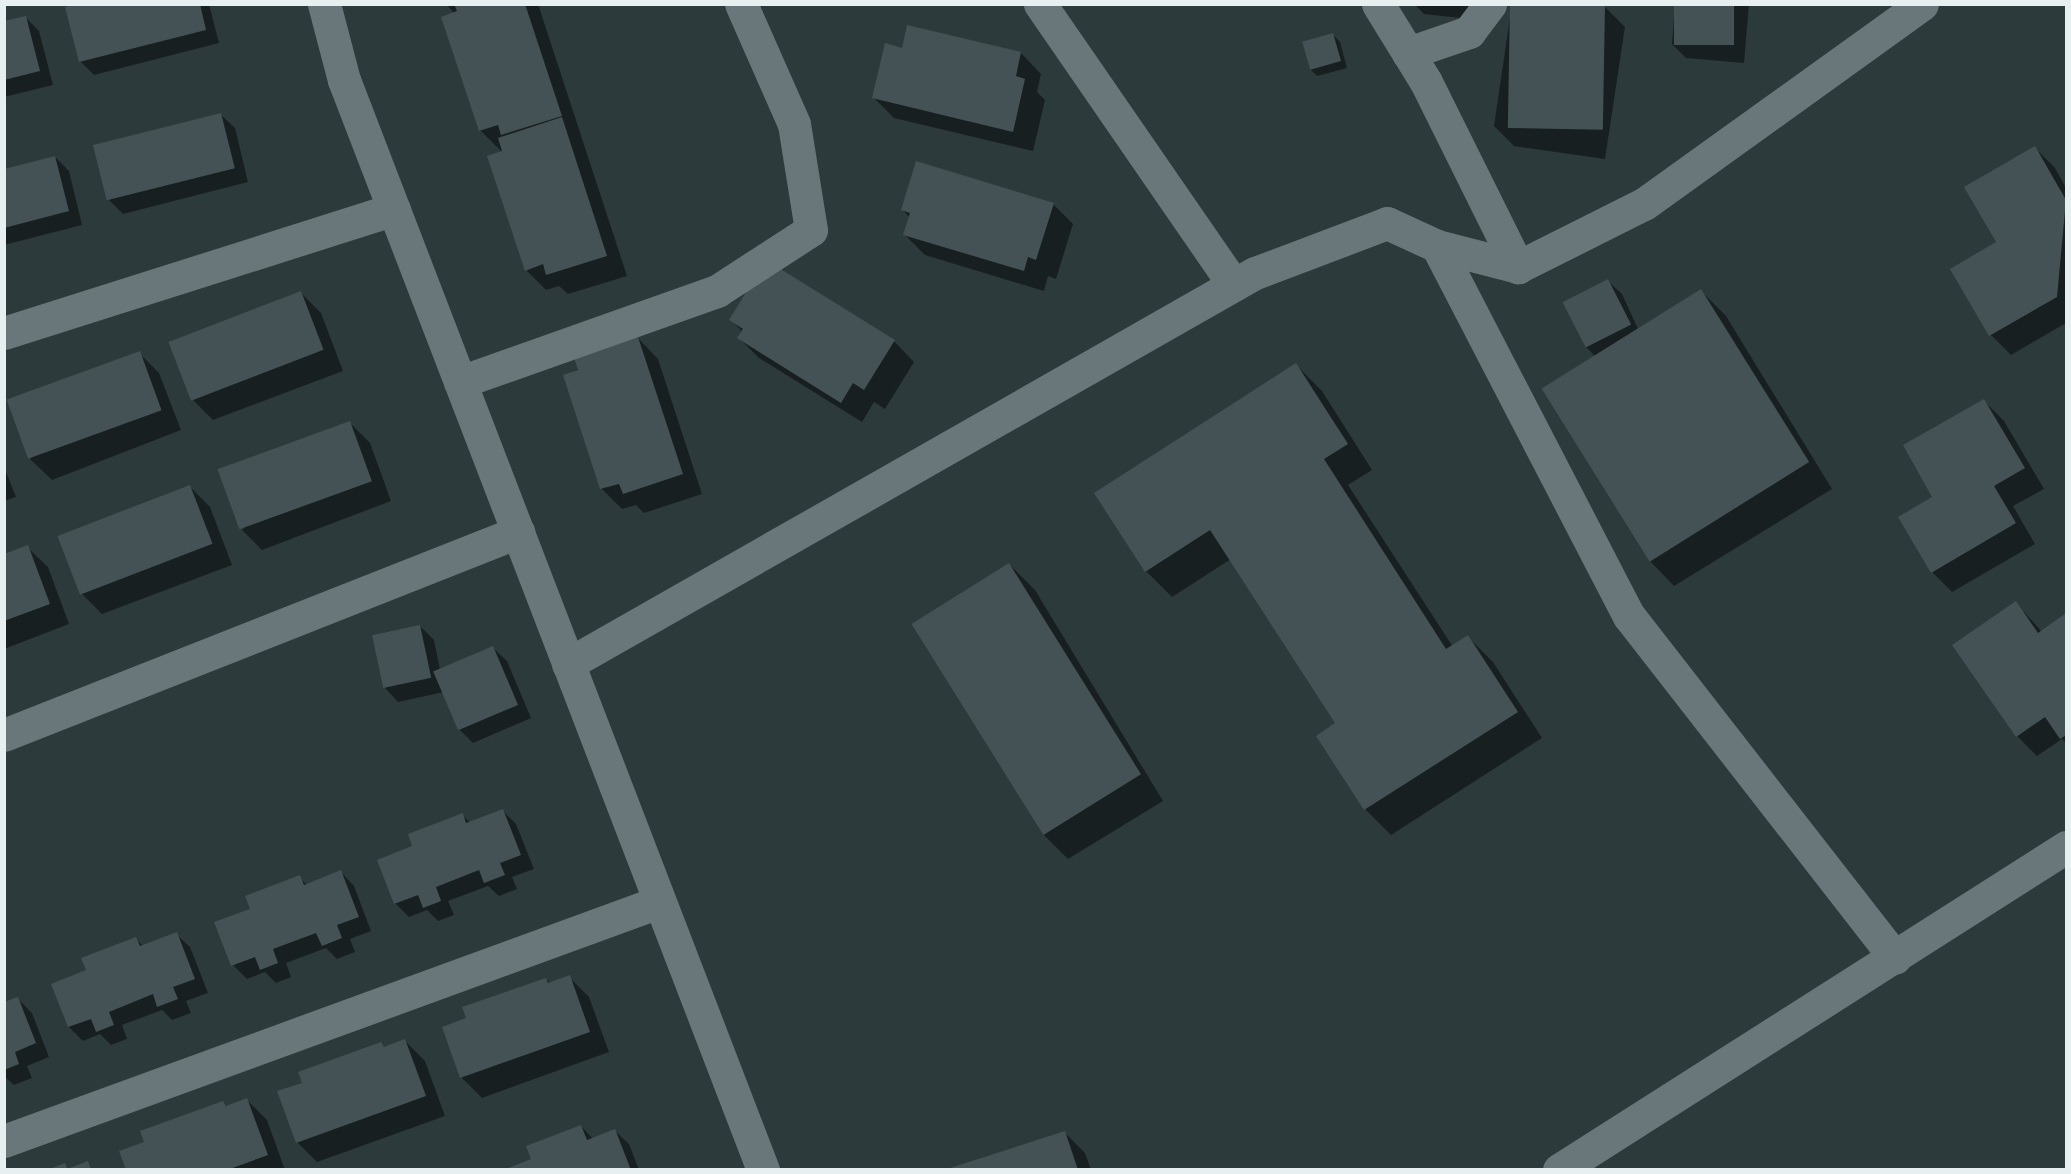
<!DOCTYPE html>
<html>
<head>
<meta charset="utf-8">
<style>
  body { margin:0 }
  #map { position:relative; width:2071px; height:1174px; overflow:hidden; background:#2d3a3c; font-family:"Nunito Sans",sans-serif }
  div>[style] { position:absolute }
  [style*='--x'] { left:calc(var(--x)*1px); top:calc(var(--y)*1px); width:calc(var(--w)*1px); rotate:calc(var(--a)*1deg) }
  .shadow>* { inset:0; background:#0007 }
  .building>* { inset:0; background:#455255; transform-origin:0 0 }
  .minor>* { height:33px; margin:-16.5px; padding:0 16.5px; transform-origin:16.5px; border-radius:16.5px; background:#69777a }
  span { translate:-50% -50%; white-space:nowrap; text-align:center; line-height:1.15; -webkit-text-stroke:4.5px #1a2021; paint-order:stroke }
  .frame { position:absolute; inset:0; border:6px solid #e7eff1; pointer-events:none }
</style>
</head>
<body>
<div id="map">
  <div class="shadow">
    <div style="clip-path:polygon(81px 4px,209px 4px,219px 43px,94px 75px,80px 61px)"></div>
    <div style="clip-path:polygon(446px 4px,538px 4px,627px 276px,568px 294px,559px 286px,546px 290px,526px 270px,503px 153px,480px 130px,455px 14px)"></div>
    <div style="clip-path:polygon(1414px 4px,1499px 4px,1498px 22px,1424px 14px)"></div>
    <div style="clip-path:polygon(1512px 4px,1604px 6px,1625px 27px,1605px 159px,1514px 146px,1494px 126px)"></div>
    <div style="clip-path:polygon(1675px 4px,1749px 4px,1744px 63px,1686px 58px,1672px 44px)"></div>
    <div style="clip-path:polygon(26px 18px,39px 31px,53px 85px,4px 97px,4px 23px)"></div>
    <div style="clip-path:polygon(1333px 35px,1340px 42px,1347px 68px,1317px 76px,1310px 69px)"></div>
    <div style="clip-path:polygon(903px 50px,1021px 53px,1041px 74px,1037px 92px,1045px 100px,1033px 151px,894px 118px,874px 98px)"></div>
    <div style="clip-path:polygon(221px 115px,235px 128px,248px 182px,123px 214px,109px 200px)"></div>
    <div style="clip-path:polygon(2035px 148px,2055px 168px,2066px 188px,2066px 323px,2011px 355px,1991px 335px,1998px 243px)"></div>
    <div style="clip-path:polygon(55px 157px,69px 171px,82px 225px,4px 245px,4px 170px)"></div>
    <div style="clip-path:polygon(1053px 204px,1073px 224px,1056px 279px,1048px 276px,1044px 291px,925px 255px,905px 235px,910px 218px,902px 209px)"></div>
    <div style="clip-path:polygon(1608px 281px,1622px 294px,1638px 329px,1701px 291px,1726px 316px,1832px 489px,1674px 586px,1649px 560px,1595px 356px,1585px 346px)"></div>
    <div style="clip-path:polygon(301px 293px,321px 313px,343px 371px,213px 420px,193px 400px,171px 343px)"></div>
    <div style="clip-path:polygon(731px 320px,894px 341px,914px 362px,885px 409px,874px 402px,862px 422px,759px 358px,739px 338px,743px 332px)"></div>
    <div style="clip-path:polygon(638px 338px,658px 359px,702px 494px,644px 513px,636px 505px,622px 509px,602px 489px,565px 376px)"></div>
    <div style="clip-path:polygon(139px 353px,159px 373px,181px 430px,52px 480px,31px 460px,9px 402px)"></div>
    <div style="clip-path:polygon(1296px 365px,1322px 391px,1372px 470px,1348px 485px,1453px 647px,1468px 637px,1493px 662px,1542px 738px,1391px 835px,1365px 809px,1318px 736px,1337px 724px,1231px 559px,1172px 597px,1146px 571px)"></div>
    <div style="clip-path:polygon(1984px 401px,2004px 421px,2044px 489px,2013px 506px,2035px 544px,1952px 592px,1932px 572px,1934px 497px)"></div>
    <div style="clip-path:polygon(350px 423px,370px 443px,391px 501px,262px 550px,242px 530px)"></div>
    <div style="clip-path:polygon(4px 467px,16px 497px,4px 501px)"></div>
    <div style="clip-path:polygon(190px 487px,210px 507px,232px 565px,102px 614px,82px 594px,60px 537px)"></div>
    <div style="clip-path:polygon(27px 547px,48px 567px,69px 624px,4px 649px,4px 556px)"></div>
    <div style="clip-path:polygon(1009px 564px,1035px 590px,1163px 801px,1068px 859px,1042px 833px)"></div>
    <div style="clip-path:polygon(2016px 603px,2042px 632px,2066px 615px,2066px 743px,2062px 739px,2037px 756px,2017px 736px)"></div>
    <div style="clip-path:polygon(420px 626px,434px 640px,440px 670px,493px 648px,507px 661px,531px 718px,473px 743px,459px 729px,444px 692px,398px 702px,385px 688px)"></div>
    <div style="clip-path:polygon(503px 811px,516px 824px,534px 869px,512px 877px,517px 889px,499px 896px,488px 886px,448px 901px,454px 915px,438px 921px,427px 910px,409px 917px,395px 903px,414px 847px,463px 815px,470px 823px)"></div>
    <div style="clip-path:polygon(341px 872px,354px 886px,371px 931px,350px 939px,355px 952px,337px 959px,326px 948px,286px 963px,291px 977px,276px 983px,265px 972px,247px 979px,233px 965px,252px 910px,299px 877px,307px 885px)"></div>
    <div style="clip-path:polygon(176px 934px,190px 947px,208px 993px,186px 1001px,191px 1013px,172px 1020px,162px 1010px,122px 1025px,127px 1039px,111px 1045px,100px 1034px,83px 1041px,69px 1027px,88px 971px,136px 939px,144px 947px)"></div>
    <div style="clip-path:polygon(569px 977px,589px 997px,609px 1052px,482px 1098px,461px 1077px,468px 1019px,546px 979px,550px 983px)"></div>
    <div style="clip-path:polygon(18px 999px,32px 1013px,49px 1057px,27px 1066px,32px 1078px,14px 1085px,4px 1076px,4px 1004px)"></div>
    <div style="clip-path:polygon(405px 1041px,425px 1061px,445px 1116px,317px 1162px,297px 1142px,304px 1083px,381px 1044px,385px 1048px)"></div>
    <div style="clip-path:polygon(247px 1100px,267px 1120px,285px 1170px,128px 1170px,146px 1143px,223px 1102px,228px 1107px)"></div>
    <div style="clip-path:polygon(581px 1126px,593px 1139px,615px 1131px,629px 1144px,639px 1170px,508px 1170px,533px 1160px)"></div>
    <div style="clip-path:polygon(1065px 1133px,1085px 1153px,1091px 1170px,950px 1170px)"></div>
  </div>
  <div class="building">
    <div style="clip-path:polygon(75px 4px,200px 4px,206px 30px,79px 62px,65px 7px)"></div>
    <div style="clip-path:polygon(454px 4px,525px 4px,562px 116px,501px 135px,498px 125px,479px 131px,441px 17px,457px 11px)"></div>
    <div style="left:1510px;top:4px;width:95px;height:124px;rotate:1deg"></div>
    <div style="left:1674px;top:4px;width:60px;height:41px"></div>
    <div style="clip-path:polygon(26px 16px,40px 71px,4px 80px,4px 21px)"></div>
    <div style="clip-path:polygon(907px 25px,1021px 52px,1016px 76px,1025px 79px,1013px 132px,872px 98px,885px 43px,902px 48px)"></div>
    <div style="left:1333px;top:33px;width:29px;height:32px;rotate:74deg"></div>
    <div style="left:221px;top:113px;width:57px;height:132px;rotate:76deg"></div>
    <div style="clip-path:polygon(562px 117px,607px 256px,546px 275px,543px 264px,525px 271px,487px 156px,502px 151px,498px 138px)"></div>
    <div style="clip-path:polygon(2035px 146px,2066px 200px,2057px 297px,1989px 336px,1950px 269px,1996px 242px,1964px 187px)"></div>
    <div style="clip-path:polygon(55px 156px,69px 211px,4px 228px,4px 169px)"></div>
    <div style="clip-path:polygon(916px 161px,1054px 203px,1036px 260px,1028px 257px,1024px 271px,903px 235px,910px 213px,901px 210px)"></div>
    <div style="clip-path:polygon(766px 260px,895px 340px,864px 390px,853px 383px,841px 403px,737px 338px,743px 329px,729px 320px)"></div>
    <div style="left:1608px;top:279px;width:51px;height:51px;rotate:63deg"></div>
    <div style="left:1701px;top:289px;width:204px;height:188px;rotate:58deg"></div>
    <div style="left:301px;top:291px;width:63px;height:142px;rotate:69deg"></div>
    <div style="clip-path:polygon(638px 337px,683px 474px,623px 494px,619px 484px,600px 489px,563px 375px,578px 370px,574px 357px)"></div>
    <div style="left:140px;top:351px;width:63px;height:142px;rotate:70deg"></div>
    <div style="clip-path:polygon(1296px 363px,1348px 444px,1324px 459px,1446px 649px,1468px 635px,1518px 712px,1364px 810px,1316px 736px,1335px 723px,1210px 530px,1145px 572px,1094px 493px)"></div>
    <div style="clip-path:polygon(1984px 399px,2025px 468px,1994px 486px,2016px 523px,1931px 573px,1898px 517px,1932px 497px,1903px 445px)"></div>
    <div style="left:350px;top:421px;width:64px;height:141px;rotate:70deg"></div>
    <div style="left:190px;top:485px;width:63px;height:142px;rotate:69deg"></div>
    <div style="clip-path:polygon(28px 545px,50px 604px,4px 621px,4px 554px)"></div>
    <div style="left:1009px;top:563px;width:249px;height:115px;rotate:58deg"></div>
    <div style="clip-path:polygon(2016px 601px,2038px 633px,2066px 613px,2066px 735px,2060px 739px,2045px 717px,2016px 737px,1952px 645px)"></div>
    <div style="left:420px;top:625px;width:54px;height:49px;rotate:78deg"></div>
    <div style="left:493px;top:646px;width:64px;height:65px;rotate:67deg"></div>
    <div style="clip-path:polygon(503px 809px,521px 855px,500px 863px,505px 875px,484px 883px,479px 870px,436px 887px,441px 901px,423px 908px,418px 895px,394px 904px,377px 860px,412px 846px,408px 834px,463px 813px,466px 823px)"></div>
    <div style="clip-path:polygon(341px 870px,359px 917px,337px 925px,342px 938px,322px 946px,316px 933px,273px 949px,278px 963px,260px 970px,255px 957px,231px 966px,214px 922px,250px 909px,245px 896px,300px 875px,304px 885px)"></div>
    <div style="clip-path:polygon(177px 932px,195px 979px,173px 987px,178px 999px,157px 1007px,153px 994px,109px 1012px,114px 1025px,96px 1032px,91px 1019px,68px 1027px,51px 984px,86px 970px,81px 958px,136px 937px,140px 946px)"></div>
    <div style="clip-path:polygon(570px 975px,590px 1032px,460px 1078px,442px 1027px,466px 1018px,462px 1007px,546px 978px,548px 983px)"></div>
    <div style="clip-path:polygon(18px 997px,36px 1043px,15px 1052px,19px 1064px,4px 1070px,4px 1002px)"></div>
    <div style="clip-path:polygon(405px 1039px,426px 1096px,296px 1143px,277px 1091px,302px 1083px,298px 1072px,381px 1042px,384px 1047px)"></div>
    <div style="clip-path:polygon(247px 1098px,268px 1155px,227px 1170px,126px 1170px,119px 1151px,144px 1142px,140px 1131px,223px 1101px,226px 1106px)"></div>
    <div style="clip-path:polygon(581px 1125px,587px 1140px,615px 1129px,631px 1170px,504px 1170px,531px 1159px,526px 1146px)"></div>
    <div style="clip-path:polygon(1065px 1131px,1078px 1170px,947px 1170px,947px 1169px)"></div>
    <div style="clip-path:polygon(88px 1161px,91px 1170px,47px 1170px,65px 1163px,67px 1169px)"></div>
  </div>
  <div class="minor">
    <div style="--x:324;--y:4;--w:79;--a:75.3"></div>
    <div style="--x:344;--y:80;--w:1168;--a:68.97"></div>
    <div style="--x:1040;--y:4;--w:341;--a:55.4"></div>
    <div style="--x:1378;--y:4;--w:92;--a:58.4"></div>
    <div style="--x:1426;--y:82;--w:207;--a:63.6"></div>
    <div style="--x:1408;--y:53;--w:65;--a:-19"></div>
    <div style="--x:1469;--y:32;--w:35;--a:-53"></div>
    <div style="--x:1437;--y:246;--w:417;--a:62.6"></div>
    <div style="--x:1629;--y:616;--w:433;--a:52.1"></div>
    <div style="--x:4;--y:333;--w:409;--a:-17.6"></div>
    <div style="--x:460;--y:382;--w:273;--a:-19.5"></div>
    <div style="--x:717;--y:291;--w:112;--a:-33"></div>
    <div style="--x:811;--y:230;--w:107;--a:-99.1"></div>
    <div style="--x:794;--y:124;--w:131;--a:-113.8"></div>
    <div style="--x:568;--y:664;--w:790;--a:-29.65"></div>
    <div style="--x:1255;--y:273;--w:141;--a:-20.7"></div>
    <div style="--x:1387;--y:223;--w:55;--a:24.7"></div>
    <div style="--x:1437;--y:246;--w:84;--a:14.5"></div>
    <div style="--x:1518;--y:267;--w:141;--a:-26.6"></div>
    <div style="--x:1644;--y:204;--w:342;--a:-35.7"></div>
    <div style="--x:4;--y:735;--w:553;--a:-21.55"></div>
    <div style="--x:4;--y:1141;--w:697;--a:-20.05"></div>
    <div style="--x:1559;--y:1170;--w:601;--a:-32.5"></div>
  </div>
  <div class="frame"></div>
</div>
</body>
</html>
